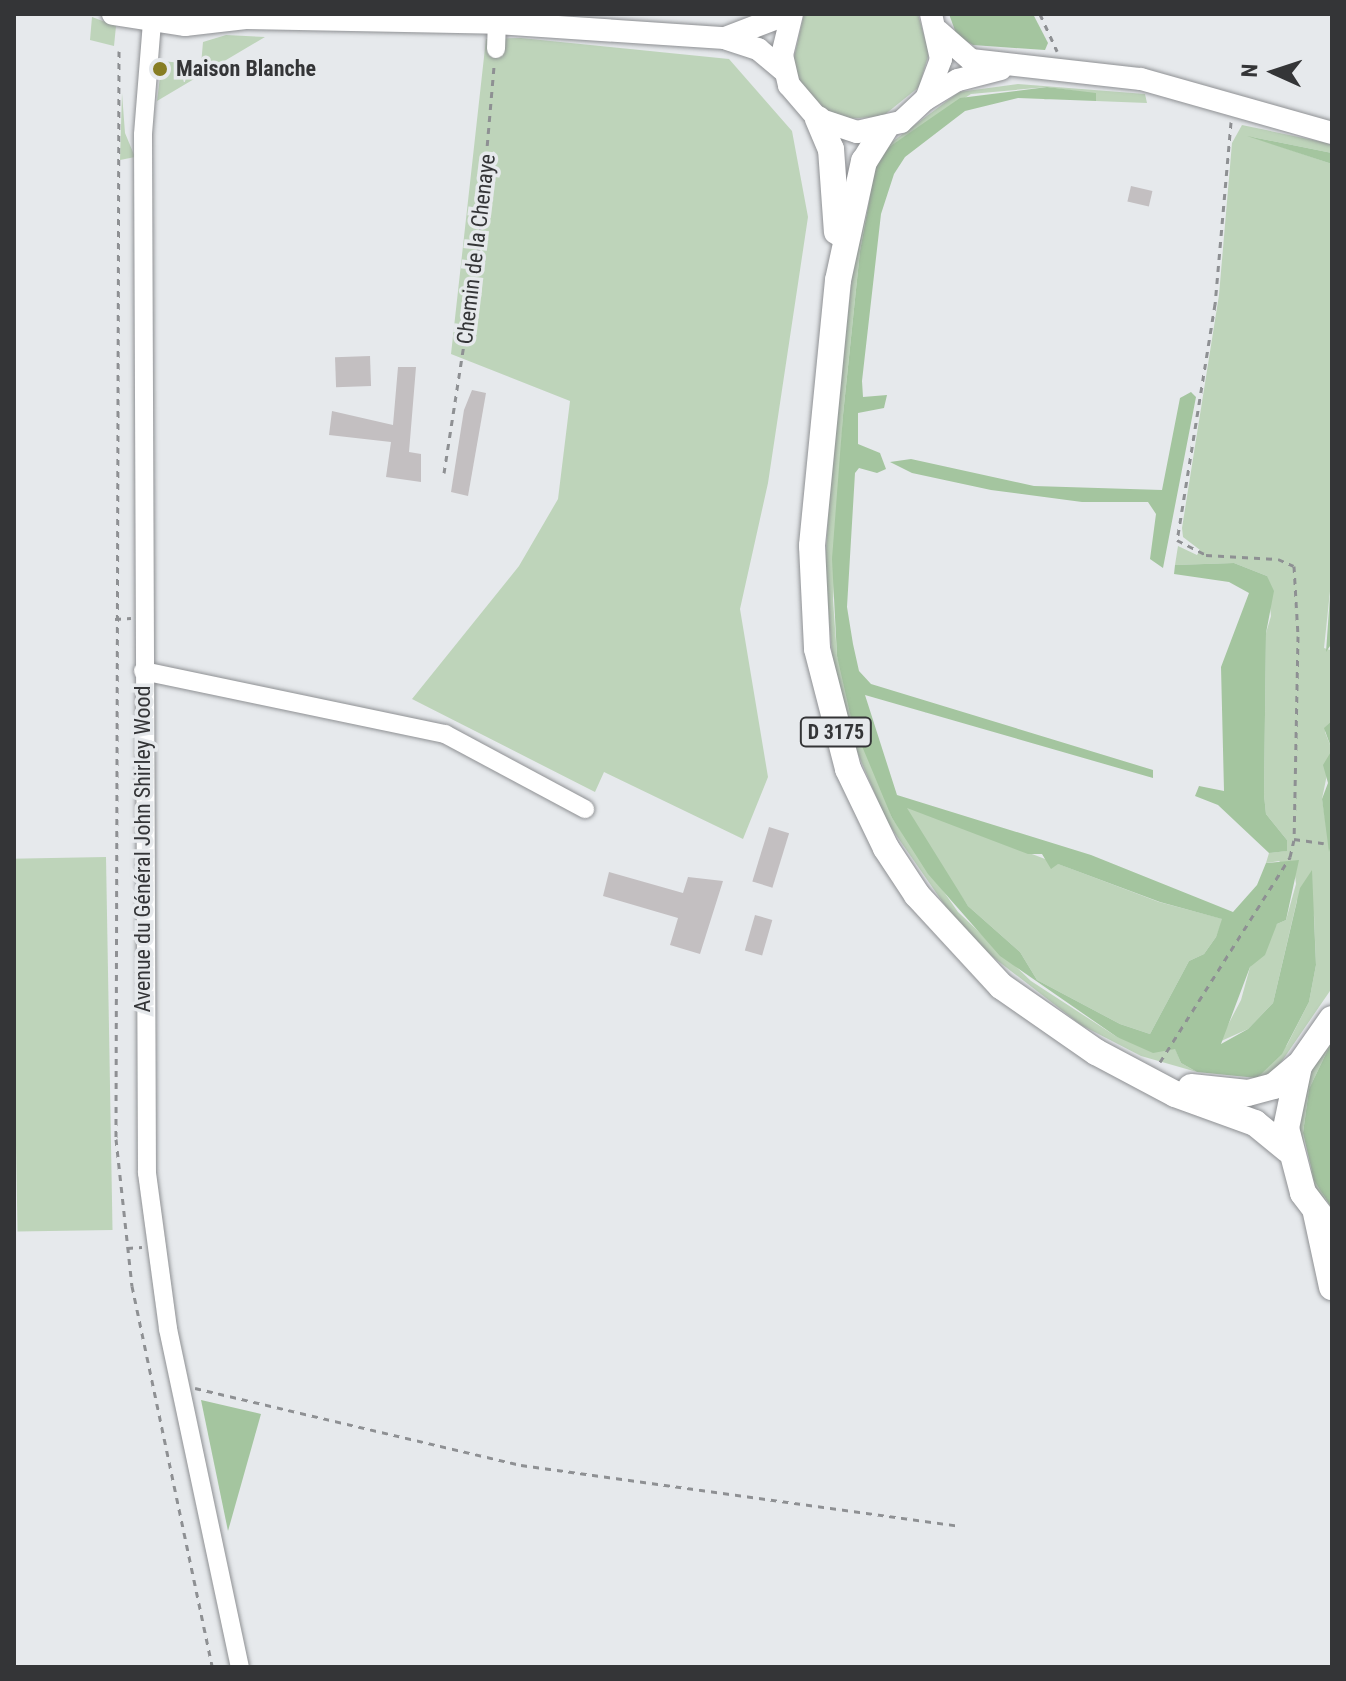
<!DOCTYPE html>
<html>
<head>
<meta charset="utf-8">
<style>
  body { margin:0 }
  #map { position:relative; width:1346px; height:1681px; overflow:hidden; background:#e6e9ec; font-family:"Roboto Condensed",sans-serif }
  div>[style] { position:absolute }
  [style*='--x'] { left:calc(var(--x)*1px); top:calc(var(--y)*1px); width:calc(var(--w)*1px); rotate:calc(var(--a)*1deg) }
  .green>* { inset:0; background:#bed4ba; transform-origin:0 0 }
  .forest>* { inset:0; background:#a4c59f }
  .building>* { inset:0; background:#c3bfc1; transform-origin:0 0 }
  .path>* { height:3px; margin-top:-1.5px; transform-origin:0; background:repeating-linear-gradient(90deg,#8e9093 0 6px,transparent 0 12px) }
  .roads { filter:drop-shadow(0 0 2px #8e9093) drop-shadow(0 0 2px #8e9093) }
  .minor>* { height:18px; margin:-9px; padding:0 9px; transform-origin:9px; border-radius:9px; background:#fff }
  .major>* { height:22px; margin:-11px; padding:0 11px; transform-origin:11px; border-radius:11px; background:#fff }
  .highway>* { height:26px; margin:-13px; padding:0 13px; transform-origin:13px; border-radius:13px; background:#fff }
  .dots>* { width:22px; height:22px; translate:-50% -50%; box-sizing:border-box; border:4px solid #e6e9ec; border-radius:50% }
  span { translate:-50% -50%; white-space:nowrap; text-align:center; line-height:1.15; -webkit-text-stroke:7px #e6e9ec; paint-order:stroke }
  .shield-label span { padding:2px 6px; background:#e6e9ec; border:2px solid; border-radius:6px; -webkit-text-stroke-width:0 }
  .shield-label { font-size:20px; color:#343537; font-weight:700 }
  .poi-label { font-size:22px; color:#343537; font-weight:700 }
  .left { translate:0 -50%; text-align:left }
  .street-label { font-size:22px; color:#343537 }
  .frame { position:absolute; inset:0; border:16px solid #343537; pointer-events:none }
  .north { position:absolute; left:1234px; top:32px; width:80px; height:80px; -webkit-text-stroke:6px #e6e9ec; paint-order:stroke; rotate:273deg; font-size:22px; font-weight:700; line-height:32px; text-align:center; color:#343537 }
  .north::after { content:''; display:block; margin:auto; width:28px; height:36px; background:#343537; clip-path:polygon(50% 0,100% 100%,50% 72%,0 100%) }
</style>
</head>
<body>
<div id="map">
  <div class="green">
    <div style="clip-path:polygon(804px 14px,918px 14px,929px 53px,919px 87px,883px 116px,847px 119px,825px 110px,801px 84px,793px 62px)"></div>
    <div style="clip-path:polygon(92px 17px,116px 26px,114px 46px,90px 40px)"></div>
    <div style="clip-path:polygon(226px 35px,265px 37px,157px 101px,162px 61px,201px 65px,203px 42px)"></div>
    <div style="clip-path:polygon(521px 38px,729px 59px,792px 131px,808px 217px,768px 483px,740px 609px,768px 777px,743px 839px,604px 772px,595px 792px,412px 699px,519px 566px,558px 499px,570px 401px,451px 354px,486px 39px)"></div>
    <div style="clip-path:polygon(1018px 84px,1145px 94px,1147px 103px,1096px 101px,1096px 94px,1047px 87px,971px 94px,889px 147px,868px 203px,860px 251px,843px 415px,833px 600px,837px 656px,892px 818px,958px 912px,1031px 981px,1117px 1037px,1175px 1048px,1181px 1063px,1197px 1072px,1141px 1056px,1081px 1025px,989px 954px,953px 917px,887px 822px,855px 747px,832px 655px,825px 567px,831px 470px,854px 257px,876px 154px,959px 92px)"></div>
    <div style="clip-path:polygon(122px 93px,125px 133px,135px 157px,120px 160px)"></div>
    <div style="clip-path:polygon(1242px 125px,1332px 144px,1332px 153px,1252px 137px,1332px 164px,1331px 582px,1324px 648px,1330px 650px,1332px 643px,1332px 721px,1325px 732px,1332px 750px,1322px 799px,1330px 849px,1332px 842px,1332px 988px,1282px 1061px,1270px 1075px,1257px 1078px,1287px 1045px,1309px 1002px,1316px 965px,1314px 915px,1297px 900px,1273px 1003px,1248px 1029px,1219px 1042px,1241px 1000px,1250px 967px,1277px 924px,1286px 920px,1296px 884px,1295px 875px,1279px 861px,1266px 863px,1269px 853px,1286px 851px,1287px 840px,1266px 814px,1264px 795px,1266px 633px,1271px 616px,1267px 576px,1234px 563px,1175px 565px,1178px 546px,1197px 555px,1200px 550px,1183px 537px,1182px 528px,1219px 295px,1232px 143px)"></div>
    <div style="clip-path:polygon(907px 807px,1159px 902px,1223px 919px,1216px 937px,1204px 954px,1189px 961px,1150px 1034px,1120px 1024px,1037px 980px,1020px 952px,968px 906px,907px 815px)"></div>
    <div style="left:106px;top:857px;width:373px;height:95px;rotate:89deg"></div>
    <div style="clip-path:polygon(1332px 1041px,1309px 1089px,1303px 1133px,1306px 1159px,1332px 1213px,1308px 1176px,1299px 1125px,1312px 1064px)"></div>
  </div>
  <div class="forest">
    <div style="clip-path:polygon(949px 14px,1033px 14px,1048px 43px,1045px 50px,973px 45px,957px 36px)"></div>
    <div style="clip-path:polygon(evenodd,1047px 87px,1096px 93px,1096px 101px,1018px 98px,965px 111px,905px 157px,894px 174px,881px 214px,862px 381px,863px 397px,887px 395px,884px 408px,858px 413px,858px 444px,880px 453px,886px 469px,877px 473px,859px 468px,855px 473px,847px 607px,853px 644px,859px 671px,871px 684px,1153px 770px,1153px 778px,865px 695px,897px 795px,1091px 855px,1233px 912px,1257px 885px,1266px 863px,1299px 860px,1286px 920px,1277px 924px,1265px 955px,1250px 967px,1221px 1044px,1248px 1029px,1273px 1003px,1300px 888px,1312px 870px,1316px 965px,1309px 1002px,1282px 1054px,1257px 1078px,1197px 1072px,1181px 1063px,1175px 1049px,1153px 1053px,1117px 1037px,1000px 956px,928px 874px,892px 818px,852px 722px,837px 656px,832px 559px,843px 415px,860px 251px,875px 169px,889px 147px,960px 98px,1047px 87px,907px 808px,1028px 854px,1042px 854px,1051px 869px,1058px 864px,1160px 902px,1222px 919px,1216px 937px,1204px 954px,1189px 961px,1150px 1034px,1120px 1024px,1037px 980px,1020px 952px,968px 906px,907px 808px)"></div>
    <div style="clip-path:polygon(1247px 136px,1332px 153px,1332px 164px,1271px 144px)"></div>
    <div style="clip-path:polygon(1191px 392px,1196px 397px,1163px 568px,1150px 559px,1156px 514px,1148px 502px,1082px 502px,991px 490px,912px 473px,890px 462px,911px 459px,1034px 486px,1162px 490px,1180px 398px)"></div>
    <div style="clip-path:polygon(1332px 447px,1332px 643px,1326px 652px,1331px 582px)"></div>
    <div style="clip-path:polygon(1234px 563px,1267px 576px,1274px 591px,1266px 633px,1264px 795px,1266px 814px,1287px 840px,1287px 851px,1269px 853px,1218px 805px,1195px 796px,1199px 786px,1224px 791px,1221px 667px,1249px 593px,1229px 582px,1174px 574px,1175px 565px)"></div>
    <div style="clip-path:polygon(1332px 721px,1332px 842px,1329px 852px,1322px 799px,1328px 783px,1323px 765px,1332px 750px,1324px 728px)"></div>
    <div style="clip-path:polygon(1332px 1041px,1332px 1209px,1314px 1180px,1303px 1133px,1309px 1089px)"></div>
    <div style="clip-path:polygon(201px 1400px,261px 1414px,228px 1531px)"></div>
  </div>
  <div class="building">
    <div style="left:1131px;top:186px;width:22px;height:16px;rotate:13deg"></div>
    <div style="left:370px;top:356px;width:30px;height:35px;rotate:88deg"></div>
    <div style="clip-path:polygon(398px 367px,416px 367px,409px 452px,421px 454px,421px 482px,386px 477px,391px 442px,329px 435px,332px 411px,393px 425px)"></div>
    <div style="clip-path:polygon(472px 390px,486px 393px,468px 496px,451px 492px,464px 410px)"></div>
    <div style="left:769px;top:827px;width:21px;height:57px;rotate:17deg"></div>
    <div style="clip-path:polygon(609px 872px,683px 893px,688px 877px,723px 881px,700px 954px,670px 945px,678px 918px,603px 896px)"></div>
    <div style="left:755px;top:915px;width:18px;height:37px;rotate:16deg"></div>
  </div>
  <div class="path">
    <div style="--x:1040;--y:14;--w:41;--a:65.3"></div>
    <div style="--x:119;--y:51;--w:1088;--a:90.16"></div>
    <div style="--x:116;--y:1139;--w:148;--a:83.8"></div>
    <div style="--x:132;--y:1286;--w:389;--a:78.1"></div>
    <div style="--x:1231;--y:122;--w:183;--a:95"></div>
    <div style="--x:1215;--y:304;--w:239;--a:99.1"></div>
    <div style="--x:1177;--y:540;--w:33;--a:27"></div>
    <div style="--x:1206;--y:555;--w:72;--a:3.2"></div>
    <div style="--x:1278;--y:559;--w:17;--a:24"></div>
    <div style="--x:1294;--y:566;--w:70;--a:86.7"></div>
    <div style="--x:1298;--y:636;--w:203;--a:91.1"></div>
    <div style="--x:1294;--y:839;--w:30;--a:8"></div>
    <div style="--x:444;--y:473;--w:223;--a:-81.2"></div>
    <div style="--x:478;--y:253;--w:189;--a:-85.1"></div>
    <div style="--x:115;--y:619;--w:16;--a:-4"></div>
    <div style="--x:1160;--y:1062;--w:243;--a:-57.6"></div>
    <div style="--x:1290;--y:857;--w:17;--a:-77"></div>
    <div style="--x:127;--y:1248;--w:15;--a:-4"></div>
    <div style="--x:195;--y:1388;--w:335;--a:13.3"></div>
    <div style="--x:521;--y:1465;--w:443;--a:7.9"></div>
  </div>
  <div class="roads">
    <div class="minor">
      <div style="--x:152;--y:22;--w:113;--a:94.6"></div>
      <div style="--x:143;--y:135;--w:1038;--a:89.78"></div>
      <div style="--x:147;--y:1173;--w:157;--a:82.3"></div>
      <div style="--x:168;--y:1329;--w:346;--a:78"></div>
      <div style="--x:496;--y:49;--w:26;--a:-88"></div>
      <div style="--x:143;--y:671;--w:309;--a:11.8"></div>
      <div style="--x:445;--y:734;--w:159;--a:28.2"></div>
    </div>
    <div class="major">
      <div style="--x:113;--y:14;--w:73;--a:8.7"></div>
      <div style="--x:185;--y:25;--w:61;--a:-6.5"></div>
      <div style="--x:246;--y:18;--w:251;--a:1.1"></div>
      <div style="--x:497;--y:23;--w:228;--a:3.8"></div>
      <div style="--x:725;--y:38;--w:67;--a:-20.9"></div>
      <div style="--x:792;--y:14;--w:42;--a:103.7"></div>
      <div style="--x:782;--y:55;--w:31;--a:77"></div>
      <div style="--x:789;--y:85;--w:45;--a:49.5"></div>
      <div style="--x:818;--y:119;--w:41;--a:18.4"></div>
      <div style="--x:857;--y:132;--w:45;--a:-12.8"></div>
      <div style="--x:901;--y:122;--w:34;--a:-43"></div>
      <div style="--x:926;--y:99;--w:43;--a:-69.4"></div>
      <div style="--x:941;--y:59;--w:46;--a:-102.5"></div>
      <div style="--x:938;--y:31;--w:44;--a:41.3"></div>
      <div style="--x:971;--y:60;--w:171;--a:6.4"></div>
      <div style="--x:1141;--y:79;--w:198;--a:15.8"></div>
      <div style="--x:727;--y:39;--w:33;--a:18"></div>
      <div style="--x:758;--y:49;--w:34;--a:40"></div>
      <div style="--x:926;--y:99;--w:37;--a:-31"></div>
      <div style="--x:958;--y:80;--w:44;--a:-14.3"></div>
    </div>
    <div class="highway">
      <div style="--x:818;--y:119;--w:33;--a:67"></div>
      <div style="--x:831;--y:149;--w:83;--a:85.9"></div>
      <div style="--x:885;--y:128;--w:39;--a:122"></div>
      <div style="--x:864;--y:161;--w:122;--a:102.3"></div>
      <div style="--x:838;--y:280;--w:267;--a:95.6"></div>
      <div style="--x:812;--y:546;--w:103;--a:87.2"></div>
      <div style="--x:817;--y:649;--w:124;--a:75.5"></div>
      <div style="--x:848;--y:769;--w:88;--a:64.3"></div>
      <div style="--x:886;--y:848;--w:56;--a:56.6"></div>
      <div style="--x:917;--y:895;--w:124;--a:47.3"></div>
      <div style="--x:1001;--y:986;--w:116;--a:34.8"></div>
      <div style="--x:1096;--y:1052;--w:89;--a:28"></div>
      <div style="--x:1175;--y:1094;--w:85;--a:19.9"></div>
      <div style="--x:1255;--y:1123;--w:43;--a:39.3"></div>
      <div style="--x:1332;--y:1019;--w:57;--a:125.1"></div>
      <div style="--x:1299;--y:1066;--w:63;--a:101.8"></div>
      <div style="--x:1286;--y:1128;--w:67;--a:75.3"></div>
      <div style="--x:1303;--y:1193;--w:48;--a:52.7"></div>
      <div style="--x:1191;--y:1087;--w:57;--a:6"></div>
      <div style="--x:1248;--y:1093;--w:27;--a:-15"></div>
      <div style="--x:1274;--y:1086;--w:31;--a:-40"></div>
      <div style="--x:1316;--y:1213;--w:76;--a:77.8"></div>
    </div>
  </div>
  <div class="dots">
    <div style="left:160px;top:69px;background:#877d23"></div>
  </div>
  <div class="shield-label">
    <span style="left:836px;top:732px">D 3175</span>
  </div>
  <div class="poi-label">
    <span class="left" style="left:176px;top:69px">Maison Blanche</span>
  </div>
  <div class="street-label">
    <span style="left:476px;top:249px;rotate:-83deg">Chemin de la Chenaye</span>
    <span style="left:143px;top:849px;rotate:-90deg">Avenue du Général John Shirley Wood</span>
  </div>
  <div class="frame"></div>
  <div class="north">N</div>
</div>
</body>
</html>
